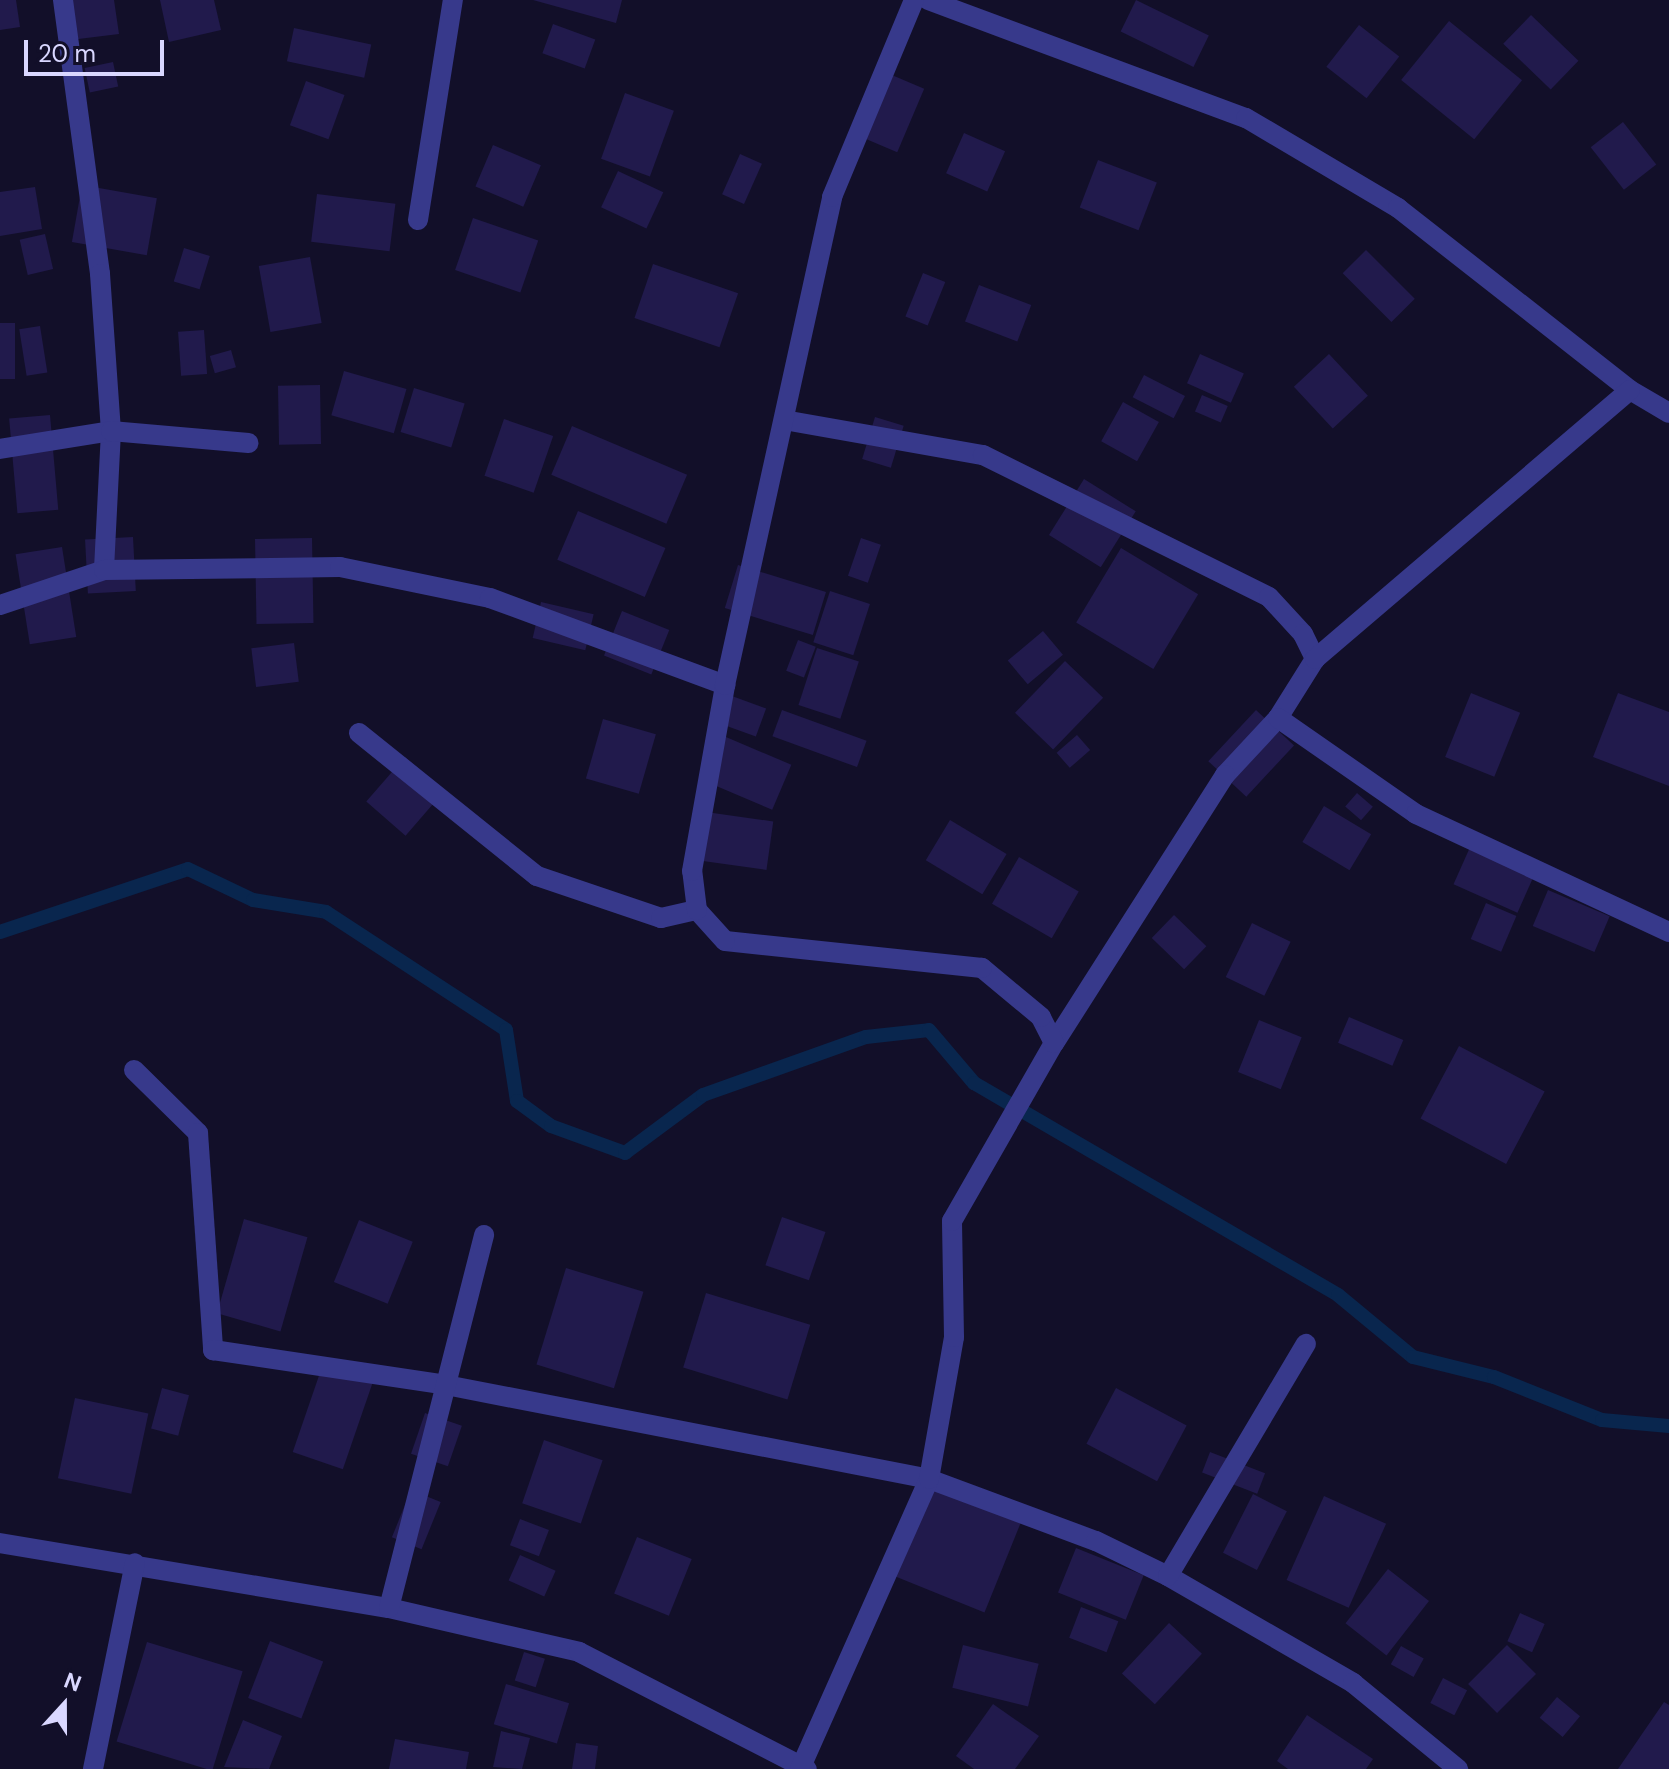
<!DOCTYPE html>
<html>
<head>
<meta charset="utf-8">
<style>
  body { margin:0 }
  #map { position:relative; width:1669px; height:1769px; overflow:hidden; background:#120f29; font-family:"DM Sans",sans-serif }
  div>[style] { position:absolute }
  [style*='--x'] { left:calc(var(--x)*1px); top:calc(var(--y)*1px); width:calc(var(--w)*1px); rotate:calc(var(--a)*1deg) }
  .stream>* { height:14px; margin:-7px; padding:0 7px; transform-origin:7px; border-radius:7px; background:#09264e }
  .building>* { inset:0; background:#211a4c; transform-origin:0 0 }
  .minor>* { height:20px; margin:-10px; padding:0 10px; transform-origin:10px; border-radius:10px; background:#37398b }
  span { translate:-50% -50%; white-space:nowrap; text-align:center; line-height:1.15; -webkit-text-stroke:7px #120f29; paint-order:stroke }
  .north { position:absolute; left:24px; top:1665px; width:80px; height:80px; -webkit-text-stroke:6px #120f29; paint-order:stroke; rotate:21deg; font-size:22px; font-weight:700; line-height:32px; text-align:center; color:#d9d7ff }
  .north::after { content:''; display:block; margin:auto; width:28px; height:36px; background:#d9d7ff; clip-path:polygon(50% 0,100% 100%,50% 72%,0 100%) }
  .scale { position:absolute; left:24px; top:40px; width:140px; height:36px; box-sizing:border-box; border:4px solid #d9d7ff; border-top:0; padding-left:10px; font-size:24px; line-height:28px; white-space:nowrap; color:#d9d7ff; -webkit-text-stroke:6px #120f29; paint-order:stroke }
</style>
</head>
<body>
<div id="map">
  <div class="stream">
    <div style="--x:0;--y:932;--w:198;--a:-18.5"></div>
    <div style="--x:188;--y:869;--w:72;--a:25.5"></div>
    <div style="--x:253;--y:900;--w:74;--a:9.3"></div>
    <div style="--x:326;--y:912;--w:215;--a:33.2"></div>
    <div style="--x:506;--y:1030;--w:72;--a:81.2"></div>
    <div style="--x:517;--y:1101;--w:42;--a:36.3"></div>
    <div style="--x:551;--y:1126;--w:79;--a:20"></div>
    <div style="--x:625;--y:1153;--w:97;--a:-36.6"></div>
    <div style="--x:703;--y:1095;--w:173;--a:-19.6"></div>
    <div style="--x:866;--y:1037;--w:63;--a:-6.3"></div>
    <div style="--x:929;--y:1030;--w:70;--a:49.7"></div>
    <div style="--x:974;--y:1083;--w:421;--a:30.2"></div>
    <div style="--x:1338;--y:1295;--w:97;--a:39.6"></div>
    <div style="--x:1413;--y:1357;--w:83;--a:13.9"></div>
    <div style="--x:1494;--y:1377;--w:116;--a:21.7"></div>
    <div style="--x:1602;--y:1420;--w:67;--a:5.1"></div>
  </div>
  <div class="building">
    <div style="clip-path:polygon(0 0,16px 0,20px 27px,0 30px)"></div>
    <div style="clip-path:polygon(56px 0,114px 0,119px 34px,62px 41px)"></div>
    <div style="clip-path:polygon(160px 0,214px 0,221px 30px,169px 42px)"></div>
    <div style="clip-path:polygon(533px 0,622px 0,616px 23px)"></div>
    <div style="left:1136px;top:0;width:81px;height:35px;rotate:26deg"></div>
    <div style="left:1531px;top:15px;width:66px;height:40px;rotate:44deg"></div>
    <div style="left:1449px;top:21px;width:94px;height:76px;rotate:39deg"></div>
    <div style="left:553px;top:24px;width:45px;height:31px;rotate:20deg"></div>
    <div style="left:1359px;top:25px;width:51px;height:53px;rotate:38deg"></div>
    <div style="left:294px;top:28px;width:79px;height:34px;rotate:12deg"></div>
    <div style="left:113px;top:62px;width:25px;height:29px;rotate:78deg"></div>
    <div style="left:880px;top:70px;width:48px;height:69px;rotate:23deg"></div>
    <div style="left:306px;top:81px;width:41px;height:47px;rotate:20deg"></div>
    <div style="left:625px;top:93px;width:52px;height:70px;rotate:20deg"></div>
    <div style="left:1623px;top:122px;width:54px;height:41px;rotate:52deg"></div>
    <div style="left:964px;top:133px;width:45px;height:44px;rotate:24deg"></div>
    <div style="left:493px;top:145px;width:52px;height:45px;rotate:23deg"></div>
    <div style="left:740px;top:154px;width:24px;height:44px;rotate:24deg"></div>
    <div style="left:1098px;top:160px;width:63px;height:51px;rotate:21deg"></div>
    <div style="left:618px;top:171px;width:50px;height:40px;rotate:25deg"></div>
    <div style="left:82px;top:185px;width:76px;height:58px;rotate:10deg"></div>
    <div style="clip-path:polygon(35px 187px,42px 229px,0 236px,0 192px)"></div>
    <div style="left:317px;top:194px;width:79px;height:48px;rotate:7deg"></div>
    <div style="left:473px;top:218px;width:69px;height:55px;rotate:19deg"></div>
    <div style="left:45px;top:234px;width:36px;height:26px;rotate:77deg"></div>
    <div style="left:184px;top:248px;width:27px;height:35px;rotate:17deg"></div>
    <div style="left:1366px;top:250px;width:69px;height:33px;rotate:45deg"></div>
    <div style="left:310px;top:257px;width:67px;height:52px;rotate:80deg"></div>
    <div style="left:653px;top:264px;width:90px;height:57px;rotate:19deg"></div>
    <div style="left:923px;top:273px;width:24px;height:47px;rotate:22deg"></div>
    <div style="left:979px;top:285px;width:56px;height:39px;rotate:21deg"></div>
    <div style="left:0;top:323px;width:15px;height:56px"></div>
    <div style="left:40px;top:326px;width:47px;height:21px;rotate:81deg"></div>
    <div style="left:204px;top:330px;width:44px;height:26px;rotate:86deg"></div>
    <div style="left:231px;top:350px;width:18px;height:22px;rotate:74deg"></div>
    <div style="left:1200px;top:354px;width:48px;height:32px;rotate:24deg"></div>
    <div style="left:1329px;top:354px;width:57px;height:48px;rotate:47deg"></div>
    <div style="left:344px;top:371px;width:65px;height:46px;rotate:16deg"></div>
    <div style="left:1144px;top:375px;width:46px;height:25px;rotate:27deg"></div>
    <div style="left:320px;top:385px;width:59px;height:42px;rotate:89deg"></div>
    <div style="left:414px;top:388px;width:53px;height:46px;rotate:17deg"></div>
    <div style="left:1202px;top:395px;width:28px;height:18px;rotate:23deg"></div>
    <div style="left:1123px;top:402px;width:41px;height:45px;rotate:29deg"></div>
    <div style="left:50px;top:415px;width:95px;height:41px;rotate:85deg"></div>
    <div style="left:875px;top:417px;width:30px;height:44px;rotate:17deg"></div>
    <div style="left:504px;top:419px;width:52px;height:60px;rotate:19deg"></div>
    <div style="left:572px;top:426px;width:125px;height:53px;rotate:23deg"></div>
    <div style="left:1084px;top:479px;width:61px;height:66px;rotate:32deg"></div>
    <div style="left:578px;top:511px;width:95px;height:53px;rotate:23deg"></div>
    <div style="left:133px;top:537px;width:54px;height:48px;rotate:87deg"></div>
    <div style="left:312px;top:538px;width:85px;height:57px;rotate:89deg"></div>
    <div style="left:861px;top:538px;width:21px;height:40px;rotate:19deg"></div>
    <div style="left:62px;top:547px;width:91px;height:47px;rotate:81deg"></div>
    <div style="left:1121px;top:548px;width:90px;height:87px;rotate:31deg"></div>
    <div style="left:738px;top:565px;width:92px;height:45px;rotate:17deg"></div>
    <div style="left:830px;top:591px;width:42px;height:54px;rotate:18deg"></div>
    <div style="left:541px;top:602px;width:54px;height:37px;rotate:13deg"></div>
    <div style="left:622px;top:611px;width:51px;height:48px;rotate:22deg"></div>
    <div style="left:1043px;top:631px;width:31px;height:46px;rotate:50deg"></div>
    <div style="left:798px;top:640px;width:19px;height:33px;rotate:21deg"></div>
    <div style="left:294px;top:643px;width:39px;height:43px;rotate:83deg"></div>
    <div style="left:817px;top:648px;width:44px;height:60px;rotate:18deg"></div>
    <div style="left:1065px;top:661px;width:53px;height:72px;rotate:44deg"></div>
    <div style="left:721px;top:692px;width:48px;height:30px;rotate:20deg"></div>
    <div style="left:1471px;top:693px;width:53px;height:69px;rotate:22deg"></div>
    <div style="clip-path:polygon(1618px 693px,1669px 712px,1669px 786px,1593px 757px)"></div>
    <div style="left:782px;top:710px;width:90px;height:28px;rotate:20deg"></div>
    <div style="left:1256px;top:710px;width:52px;height:70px;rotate:43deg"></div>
    <div style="left:603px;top:719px;width:55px;height:62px;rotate:16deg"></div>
    <div style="left:1077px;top:735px;width:20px;height:27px;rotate:49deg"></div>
    <div style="left:726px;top:737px;width:71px;height:49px;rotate:23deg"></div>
    <div style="left:405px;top:757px;width:52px;height:59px;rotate:41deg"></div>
    <div style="left:1357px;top:793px;width:21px;height:18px;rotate:41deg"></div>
    <div style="left:1324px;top:806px;width:55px;height:42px;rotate:31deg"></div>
    <div style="left:699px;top:811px;width:75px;height:49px;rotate:8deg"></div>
    <div style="left:950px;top:820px;width:66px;height:47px;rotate:31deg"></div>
    <div style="left:1471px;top:845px;width:70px;height:43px;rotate:24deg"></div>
    <div style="left:1019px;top:857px;width:69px;height:54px;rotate:30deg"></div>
    <div style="left:1548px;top:890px;width:67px;height:39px;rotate:23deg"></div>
    <div style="left:1486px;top:903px;width:33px;height:39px;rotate:23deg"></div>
    <div style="left:1174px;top:915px;width:45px;height:32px;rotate:44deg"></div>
    <div style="left:1252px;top:923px;width:43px;height:60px;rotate:26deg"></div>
    <div style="left:1349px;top:1017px;width:59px;height:28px;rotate:23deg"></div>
    <div style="left:1259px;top:1020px;width:46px;height:56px;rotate:22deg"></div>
    <div style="left:1459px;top:1046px;width:97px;height:82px;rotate:28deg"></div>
    <div style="left:782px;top:1217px;width:46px;height:51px;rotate:19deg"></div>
    <div style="left:244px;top:1219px;width:66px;height:98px;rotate:16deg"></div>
    <div style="left:359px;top:1220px;width:58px;height:67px;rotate:22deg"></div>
    <div style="left:566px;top:1268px;width:81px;height:101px;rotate:17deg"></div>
    <div style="left:706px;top:1293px;width:109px;height:78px;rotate:17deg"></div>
    <div style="left:323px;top:1364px;width:53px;height:93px;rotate:19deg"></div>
    <div style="left:162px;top:1388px;width:28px;height:42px;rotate:15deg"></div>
    <div style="left:1116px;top:1388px;width:80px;height:63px;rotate:28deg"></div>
    <div style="left:75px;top:1398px;width:75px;height:82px;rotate:12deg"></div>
    <div style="left:425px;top:1413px;width:39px;height:43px;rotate:19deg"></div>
    <div style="left:544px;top:1440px;width:62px;height:67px;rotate:19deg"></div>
    <div style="left:1210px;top:1452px;width:59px;height:22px;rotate:21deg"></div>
    <div style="left:930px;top:1475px;width:102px;height:107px;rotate:22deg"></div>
    <div style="left:411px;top:1490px;width:32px;height:51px;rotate:22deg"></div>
    <div style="left:1253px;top:1494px;width:38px;height:66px;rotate:27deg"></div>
    <div style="left:1324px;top:1496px;width:68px;height:92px;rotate:24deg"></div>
    <div style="left:520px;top:1519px;width:31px;height:28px;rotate:21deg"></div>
    <div style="left:637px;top:1537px;width:59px;height:61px;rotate:22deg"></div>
    <div style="left:1076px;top:1548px;width:73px;height:48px;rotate:22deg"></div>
    <div style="left:520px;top:1555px;width:39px;height:28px;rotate:24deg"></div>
    <div style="left:1388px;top:1569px;width:52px;height:69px;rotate:38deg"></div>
    <div style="left:1081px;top:1607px;width:40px;height:33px;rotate:21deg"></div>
    <div style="left:1520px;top:1613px;width:27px;height:31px;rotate:24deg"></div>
    <div style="left:1169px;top:1623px;width:45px;height:69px;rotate:43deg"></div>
    <div style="left:270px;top:1641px;width:57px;height:61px;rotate:21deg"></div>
    <div style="left:147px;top:1642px;width:100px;height:104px;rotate:17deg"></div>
    <div style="left:963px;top:1645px;width:78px;height:44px;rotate:14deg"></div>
    <div style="left:1507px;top:1645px;width:41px;height:55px;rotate:45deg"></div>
    <div style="left:1401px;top:1646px;width:26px;height:21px;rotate:29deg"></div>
    <div style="left:524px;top:1652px;width:22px;height:30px;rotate:18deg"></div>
    <div style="left:1443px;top:1678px;width:27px;height:28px;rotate:27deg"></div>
    <div style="left:506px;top:1684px;width:66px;height:42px;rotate:17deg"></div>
    <div style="left:1557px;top:1697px;width:30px;height:27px;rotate:40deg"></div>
    <div style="clip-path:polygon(1664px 1702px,1669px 1705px,1669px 1769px,1618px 1769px)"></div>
    <div style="clip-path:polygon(993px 1704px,1039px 1736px,1015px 1769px,974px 1769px,956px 1756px)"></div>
    <div style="clip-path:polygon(1307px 1715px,1373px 1759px,1366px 1769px,1288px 1769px,1277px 1761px)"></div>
    <div style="clip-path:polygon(243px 1720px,282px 1736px,269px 1769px,224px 1767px)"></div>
    <div style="clip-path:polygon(501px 1731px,530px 1738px,522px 1769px,493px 1767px)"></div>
    <div style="clip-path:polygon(395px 1739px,469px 1752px,466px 1769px,389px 1769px)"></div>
    <div style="clip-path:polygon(576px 1743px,598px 1746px,595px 1769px,572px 1769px)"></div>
  </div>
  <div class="minor">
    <div style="--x:63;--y:0;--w:276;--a:82.3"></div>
    <div style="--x:100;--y:274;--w:157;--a:86"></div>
    <div style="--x:111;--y:431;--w:139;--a:92.9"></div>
    <div style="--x:928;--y:0;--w:339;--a:20.4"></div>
    <div style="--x:1246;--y:118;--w:177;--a:30.6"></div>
    <div style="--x:1398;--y:208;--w:295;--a:38.1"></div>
    <div style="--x:1630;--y:390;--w:45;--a:30.5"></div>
    <div style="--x:418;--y:220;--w:223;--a:-81"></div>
    <div style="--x:784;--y:420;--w:202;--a:10"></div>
    <div style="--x:983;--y:455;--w:319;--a:26.4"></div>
    <div style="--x:1269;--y:597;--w:50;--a:47.4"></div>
    <div style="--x:1303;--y:634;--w:28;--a:64"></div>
    <div style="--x:1315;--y:659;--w:70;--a:122.1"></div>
    <div style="--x:1278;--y:718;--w:78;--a:132.9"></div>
    <div style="--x:1225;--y:775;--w:318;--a:122.5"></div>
    <div style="--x:0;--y:449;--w:112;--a:-9.2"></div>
    <div style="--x:111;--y:431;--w:138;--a:5"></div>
    <div style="--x:0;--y:605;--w:110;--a:-18.6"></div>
    <div style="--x:104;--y:570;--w:236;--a:-0.7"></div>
    <div style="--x:340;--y:567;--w:153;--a:11.7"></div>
    <div style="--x:490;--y:598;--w:251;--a:20.3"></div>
    <div style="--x:1315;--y:659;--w:414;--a:-40.5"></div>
    <div style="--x:1278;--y:718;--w:168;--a:34.8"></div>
    <div style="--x:1416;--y:814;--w:279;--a:25"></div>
    <div style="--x:359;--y:733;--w:228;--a:38.8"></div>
    <div style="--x:537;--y:876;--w:131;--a:18.7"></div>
    <div style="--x:661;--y:918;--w:37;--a:-13"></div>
    <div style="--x:134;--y:1070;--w:90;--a:44.5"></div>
    <div style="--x:198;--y:1133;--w:218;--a:86"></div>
    <div style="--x:213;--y:1350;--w:236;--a:8.5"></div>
    <div style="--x:446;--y:1385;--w:492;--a:11"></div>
    <div style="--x:929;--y:1479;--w:178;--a:20.4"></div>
    <div style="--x:1096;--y:1541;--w:80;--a:25.9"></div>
    <div style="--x:1168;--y:1576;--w:214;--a:30"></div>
    <div style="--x:1353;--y:1683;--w:136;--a:39.3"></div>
    <div style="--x:0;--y:1543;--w:394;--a:9.5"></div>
    <div style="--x:389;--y:1608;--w:195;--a:13"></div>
    <div style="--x:579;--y:1652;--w:256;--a:27.2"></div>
    <div style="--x:1168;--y:1576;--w:270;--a:-59.3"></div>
    <div style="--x:389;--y:1608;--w:385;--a:-75.7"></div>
    <div style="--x:93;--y:1769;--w:210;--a:-78.5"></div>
    <div style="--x:800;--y:1769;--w:317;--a:-66"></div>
    <div style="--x:929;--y:1479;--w:144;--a:-80"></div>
    <div style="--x:954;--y:1337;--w:116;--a:-91"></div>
    <div style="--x:952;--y:1221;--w:205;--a:-60.2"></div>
    <div style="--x:1054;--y:1043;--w:29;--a:-117"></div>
    <div style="--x:1041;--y:1017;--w:77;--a:-140.3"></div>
    <div style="--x:982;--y:968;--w:258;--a:-174"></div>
    <div style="--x:725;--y:941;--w:42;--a:-132.1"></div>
    <div style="--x:697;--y:910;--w:39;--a:-97"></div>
    <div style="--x:692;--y:871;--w:189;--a:-79.9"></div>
    <div style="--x:725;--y:685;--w:500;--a:-77.6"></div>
    <div style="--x:832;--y:197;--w:213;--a:-67.4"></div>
  </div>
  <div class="north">N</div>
  <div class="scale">20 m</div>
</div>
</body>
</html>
